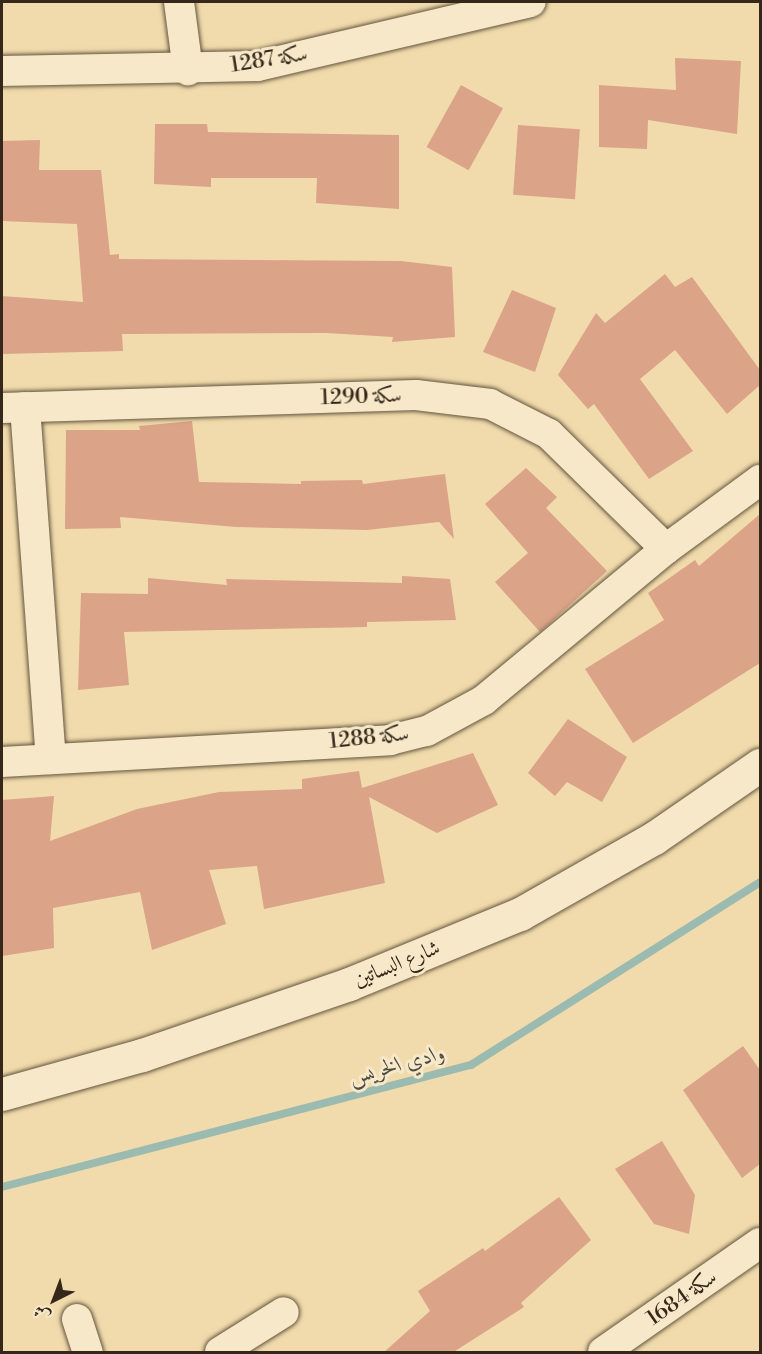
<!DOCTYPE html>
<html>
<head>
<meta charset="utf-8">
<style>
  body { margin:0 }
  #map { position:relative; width:762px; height:1354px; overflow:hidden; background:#f1dbac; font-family:"Libre Bodoni",Amiri,serif }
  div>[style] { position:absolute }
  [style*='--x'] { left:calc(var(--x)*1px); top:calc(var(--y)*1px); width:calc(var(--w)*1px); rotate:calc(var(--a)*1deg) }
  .stream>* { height:8px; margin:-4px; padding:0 4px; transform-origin:4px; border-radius:4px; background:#9bbab0 }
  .building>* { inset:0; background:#dba388; transform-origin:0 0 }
  .roads { filter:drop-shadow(0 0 2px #64553e) drop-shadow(0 0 2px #64553e) }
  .street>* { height:30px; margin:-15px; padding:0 15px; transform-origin:15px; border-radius:15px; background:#f6e8c9 }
  .secondary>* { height:33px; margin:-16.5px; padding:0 16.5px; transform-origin:16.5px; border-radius:16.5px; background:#f6e8c9 }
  span { translate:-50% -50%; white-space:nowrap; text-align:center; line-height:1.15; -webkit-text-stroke:6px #f6e8c9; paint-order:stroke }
  .street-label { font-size:21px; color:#35281a }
  .water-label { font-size:22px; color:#4e4c40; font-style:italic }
  .frame { position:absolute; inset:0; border:3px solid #35281a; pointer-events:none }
  .north { position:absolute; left:24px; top:1270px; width:60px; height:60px; -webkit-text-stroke:4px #f6e8c9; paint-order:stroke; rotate:222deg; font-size:16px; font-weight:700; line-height:24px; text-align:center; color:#35281a }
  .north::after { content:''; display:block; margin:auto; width:21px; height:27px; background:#35281a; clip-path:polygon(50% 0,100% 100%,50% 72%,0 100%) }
</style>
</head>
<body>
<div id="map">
  <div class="stream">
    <div style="--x:2;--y:1187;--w:485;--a:-14.6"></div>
    <div style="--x:471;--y:1065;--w:342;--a:-32.3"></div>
  </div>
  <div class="building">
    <div style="clip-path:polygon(675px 58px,741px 61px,737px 134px,648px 120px,647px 149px,599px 147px,599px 85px,676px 90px)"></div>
    <div style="left:461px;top:85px;width:48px;height:71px;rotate:29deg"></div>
    <div style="clip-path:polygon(155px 124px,207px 124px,208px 132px,399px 135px,399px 209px,316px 203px,317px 178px,211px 178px,211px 187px,154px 184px)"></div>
    <div style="left:518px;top:125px;width:62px;height:70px;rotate:4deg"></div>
    <div style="clip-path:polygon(40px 140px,39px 170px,101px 170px,110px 255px,119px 254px,119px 259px,401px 261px,452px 267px,455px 337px,392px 342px,393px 337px,327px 333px,122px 334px,123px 351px,2px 354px,2px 296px,83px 302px,77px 224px,2px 221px,2px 141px)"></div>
    <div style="clip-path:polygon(665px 274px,675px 287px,692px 277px,760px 370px,760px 385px,727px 414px,675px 350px,640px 379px,693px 451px,649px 479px,594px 404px,588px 409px,558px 375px,596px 313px,605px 323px)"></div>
    <div style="clip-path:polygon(512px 290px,556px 308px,535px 372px,483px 352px)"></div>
    <div style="clip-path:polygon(192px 421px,199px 482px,301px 484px,301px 481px,362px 480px,363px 484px,445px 474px,454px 539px,439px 522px,367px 530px,236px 527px,120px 517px,121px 528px,65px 529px,66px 430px,140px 430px,139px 426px)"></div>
    <div style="clip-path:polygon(526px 468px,557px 497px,546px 508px,607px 571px,540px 632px,495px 582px,528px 553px,485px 504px)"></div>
    <div style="clip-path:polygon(760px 514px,760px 663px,633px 743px,585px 669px,664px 620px,648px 593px,695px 560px,699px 566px)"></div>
    <div style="clip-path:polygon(402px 576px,450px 579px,456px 620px,367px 622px,367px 627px,124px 632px,129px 685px,78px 690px,81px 593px,148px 594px,148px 578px,227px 585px,226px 579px,402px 583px)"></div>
    <div style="clip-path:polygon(568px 719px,627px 757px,602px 802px,567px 782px,555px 796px,528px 773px)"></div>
    <div style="clip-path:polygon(473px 753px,498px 805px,437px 833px,369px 797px,385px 883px,264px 909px,257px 866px,209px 870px,226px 924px,152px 950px,140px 892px,53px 908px,54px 948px,2px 956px,2px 800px,54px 796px,50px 841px,137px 809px,219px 792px,302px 789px,302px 779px,359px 771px,362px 788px)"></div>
    <div style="clip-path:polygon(743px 1046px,760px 1070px,760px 1164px,742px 1178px,683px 1090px)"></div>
    <div style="clip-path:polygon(662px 1141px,695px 1195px,689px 1234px,654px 1224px,615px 1169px)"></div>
    <div style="clip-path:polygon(559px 1197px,591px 1240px,521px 1303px,524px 1307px,452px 1353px,383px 1353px,430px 1311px,418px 1291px,483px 1248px,485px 1251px)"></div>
  </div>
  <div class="roads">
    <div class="street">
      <div style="--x:179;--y:2;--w:69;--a:82.5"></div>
      <div style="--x:2;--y:71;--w:256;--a:-1.1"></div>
      <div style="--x:258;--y:66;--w:280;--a:-13.2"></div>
      <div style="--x:25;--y:407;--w:353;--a:85.8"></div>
      <div style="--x:2;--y:408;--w:414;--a:-1.8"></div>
      <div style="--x:416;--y:395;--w:75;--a:6.9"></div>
      <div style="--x:490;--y:404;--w:66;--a:27"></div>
      <div style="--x:549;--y:434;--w:164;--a:44.5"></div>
      <div style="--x:2;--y:762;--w:389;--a:-3.2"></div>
      <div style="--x:390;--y:740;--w:38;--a:-14"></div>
      <div style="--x:427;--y:731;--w:65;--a:-28.5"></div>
      <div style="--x:484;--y:700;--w:236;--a:-39.7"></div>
      <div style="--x:666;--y:549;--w:117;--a:-36.3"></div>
      <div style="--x:77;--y:1319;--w:35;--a:72"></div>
      <div style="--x:220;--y:1352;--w:75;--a:-32"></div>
      <div style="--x:603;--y:1352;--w:191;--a:-34.8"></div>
    </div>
    <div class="secondary">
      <div style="--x:2;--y:1094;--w:145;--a:-15.6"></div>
      <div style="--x:142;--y:1055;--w:219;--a:-18.9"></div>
      <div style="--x:349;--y:984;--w:185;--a:-22.3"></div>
      <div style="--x:520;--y:914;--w:154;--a:-29.6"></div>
      <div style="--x:654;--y:838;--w:129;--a:-34.6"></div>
    </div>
  </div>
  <div class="street-label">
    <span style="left:269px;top:60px;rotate:-9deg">سكة 1287</span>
    <span style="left:361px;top:397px;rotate:-2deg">سكة 1290</span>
    <span style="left:369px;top:738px;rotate:-6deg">سكة 1288</span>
    <span style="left:397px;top:964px;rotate:-22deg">شارع البساتين</span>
    <span style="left:682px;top:1298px;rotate:-35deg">سكة 1684</span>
  </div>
  <div class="water-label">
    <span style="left:397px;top:1065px;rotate:-15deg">وادي الخريس</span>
  </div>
  <div class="frame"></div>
  <div class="north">ش</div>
</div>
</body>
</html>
